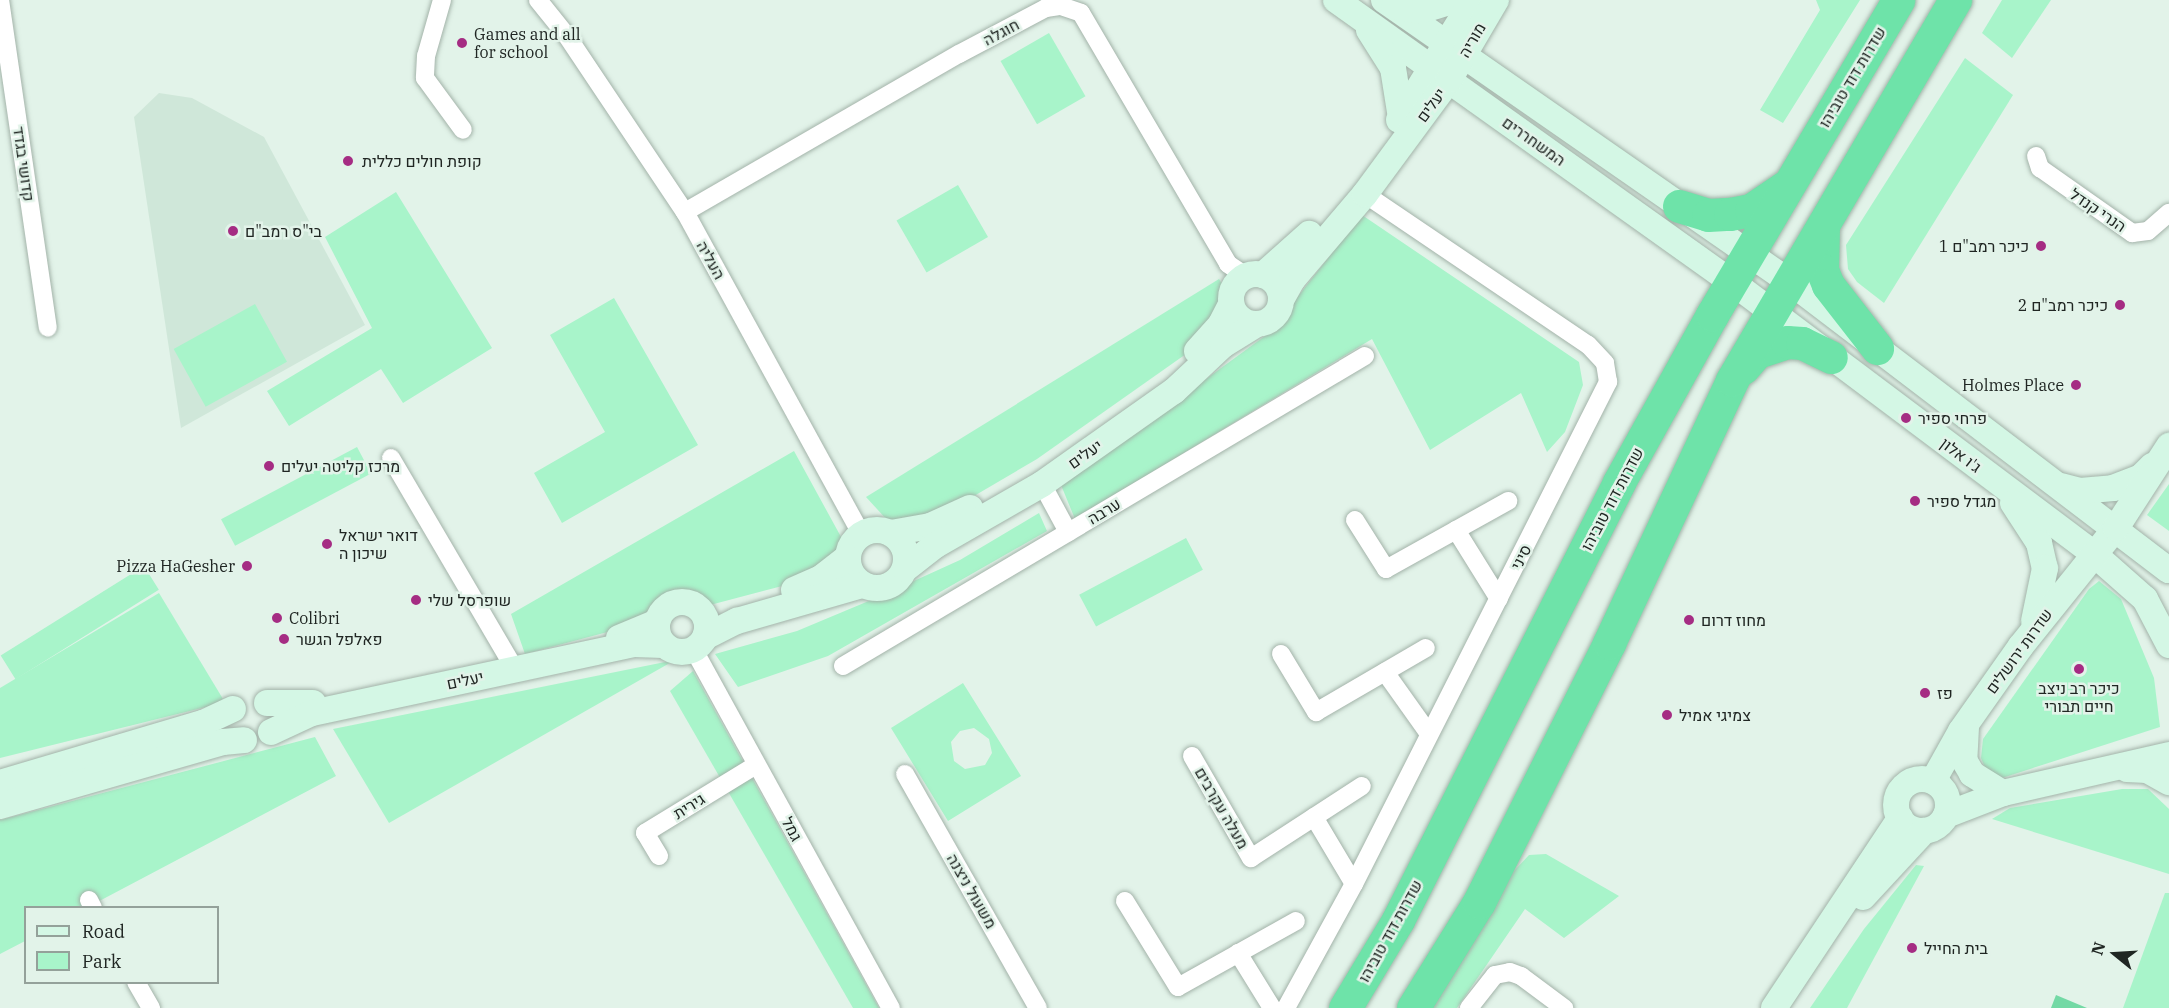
<!DOCTYPE html>
<html>
<head>
<meta charset="utf-8">
<style>
  body { margin:0 }
  #map { position:relative; width:2169px; height:1008px; overflow:hidden; background:#e2f3e9; font-family:"IBM Plex Serif",Heebo,serif }
  div>[style] { position:absolute }
  [style*='--x'] { left:calc(var(--x)*1px); top:calc(var(--y)*1px); width:calc(var(--w)*1px); rotate:calc(var(--a)*1deg) }
  .built>* { inset:0; background:#cfe7d9 }
  .green>* { inset:0; background:#a8f4ca; transform-origin:0 0 }
  .water>* { inset:0; background:#73d9a5 }
  .roads { filter:drop-shadow(0 0 2px #a3b3a9) drop-shadow(0 0 2px #a3b3a9) }
  .street>* { height:18px; margin:-9px; padding:0 9px; transform-origin:9px; border-radius:9px; background:#fff }
  .secondary>* { height:26px; margin:-13px; padding:0 13px; transform-origin:13px; border-radius:13px; background:#d4f7e5 }
  .secondary>.ring { margin:-13px; padding:0; box-sizing:content-box; background:none; border:26px solid #d4f7e5; border-radius:50% }
  .highway>* { height:33px; margin:-16.5px; padding:0 16.5px; transform-origin:16.5px; border-radius:16.5px; background:#6ee3a9 }
  .dots>* { width:16px; height:16px; translate:-50% -50%; box-sizing:border-box; border:3px solid #e2f3e9; border-radius:50% }
  span { translate:-50% -50%; white-space:nowrap; text-align:center; line-height:1.15; -webkit-text-stroke:5px #e2f3e9; paint-order:stroke }
  .street-label { font-size:16px; color:#202623 }
  .poi-label { font-size:16px; color:#202623 }
  .left { translate:0 -50%; text-align:left }
  .right { translate:-100% -50%; text-align:right }
  .legend { position:absolute; left:24px; top:906px; width:195px; height:78px; box-sizing:border-box; background:#e2f3e9; border:2px solid #94a19a; margin:0; padding:8px 10px; list-style:none; font-size:18px; color:#202623 }
  .legend li { display:flex; align-items:center; gap:12px; height:30px }
  .legend b { width:30px; border:2px solid #94a19a }
  .north { position:absolute; left:2085px; top:924px; width:60px; height:60px; -webkit-text-stroke:4px #e2f3e9; paint-order:stroke; rotate:288deg; font-size:16px; font-weight:700; line-height:24px; text-align:center; color:#202623 }
  .north::after { content:''; display:block; margin:auto; width:21px; height:27px; background:#202623; clip-path:polygon(50% 0,100% 100%,50% 72%,0 100%) }
</style>
</head>
<body>
<div id="map">
  <div class="built">
    <div style="clip-path:polygon(159px 93px,192px 98px,264px 137px,365px 325px,181px 428px,134px 117px)"></div>
  </div>
  <div class="green">
    <div style="clip-path:polygon(1816px 0,1860px 0,1783px 123px,1760px 110px,1820px 10px)"></div>
    <div style="clip-path:polygon(2002px 0,2051px 0,2012px 58px,1982px 33px)"></div>
    <div style="left:1049px;top:33px;width:73px;height:56px;rotate:60deg"></div>
    <div style="clip-path:polygon(1965px 58px,2013px 95px,1884px 303px,1857px 282px,1848px 269px,1846px 245px)"></div>
    <div style="left:958px;top:185px;width:60px;height:71px;rotate:60deg"></div>
    <div style="clip-path:polygon(396px 192px,492px 348px,403px 403px,381px 369px,289px 426px,267px 391px,372px 328px,325px 237px)"></div>
    <div style="clip-path:polygon(1362px 215px,1579px 362px,1583px 385px,1565px 432px,1547px 452px,1521px 393px,1430px 450px,1372px 339px,1075px 519px,1061px 485px,1269px 333px)"></div>
    <div style="clip-path:polygon(1219px 279px,1236px 307px,1186px 354px,1037px 459px,933px 520px,888px 521px,866px 497px)"></div>
    <div style="clip-path:polygon(614px 298px,698px 445px,562px 523px,534px 473px,605px 432px,550px 335px)"></div>
    <div style="left:255px;top:304px;width:66px;height:93px;rotate:61deg"></div>
    <div style="left:357px;top:447px;width:30px;height:154px;rotate:62deg"></div>
    <div style="clip-path:polygon(794px 451px,846px 546px,813px 578px,710px 605px,697px 595px,671px 594px,652px 607px,645px 622px,525px 654px,511px 614px)"></div>
    <div style="clip-path:polygon(2169px 484px,2169px 531px,2147px 515px)"></div>
    <div style="clip-path:polygon(1039px 513px,1047px 531px,828px 656px,738px 687px,715px 654px,797px 631px,883px 595px,960px 560px)"></div>
    <div style="left:1186px;top:538px;width:36px;height:121px;rotate:62deg"></div>
    <div style="left:144px;top:566px;width:28px;height:169px;rotate:58deg"></div>
    <div style="clip-path:polygon(2099px 581px,2121px 599px,2154px 678px,2160px 727px,2002px 778px,1986px 770px,1981px 758px,1983px 739px,2089px 589px)"></div>
    <div style="clip-path:polygon(159px 593px,223px 699px,218px 704px,0 758px,0 688px)"></div>
    <div style="clip-path:polygon(675px 660px,389px 823px,333px 729px)"></div>
    <div style="clip-path:polygon(693px 671px,879px 1008px,853px 1008px,670px 691px)"></div>
    <div style="clip-path:polygon(evenodd,963px 683px,1021px 776px,948px 821px,891px 728px,963px 683px,974px 728px,989px 739px,992px 753px,985px 765px,965px 769px,954px 761px,951px 742px,960px 731px,974px 728px)"></div>
    <div style="clip-path:polygon(315px 737px,336px 776px,88px 907px,26px 908px,25px 941px,0 954px,0 820px)"></div>
    <div style="clip-path:polygon(2122px 789px,2148px 789px,2169px 809px,2169px 874px,1992px 819px,2010px 808px)"></div>
    <div style="clip-path:polygon(1546px 854px,1619px 896px,1564px 938px,1525px 909px,1457px 1008px,1430px 1008px,1514px 871px,1529px 855px)"></div>
    <div style="clip-path:polygon(1916px 865px,1924px 866px,1847px 1008px,1810px 1008px,1864px 929px)"></div>
    <div style="clip-path:polygon(2165px 893px,2169px 893px,2169px 1008px,2123px 1008px)"></div>
  </div>
  <div class="water">
    <div style="clip-path:polygon(2056px 995px,2087px 1008px,2051px 1008px)"></div>
  </div>
  <div class="roads">
    <div class="street">
      <div style="--x:0;--y:0;--w:331;--a:81.7"></div>
      <div style="--x:442;--y:0;--w:58;--a:105.9"></div>
      <div style="--x:426;--y:56;--w:22;--a:93"></div>
      <div style="--x:425;--y:78;--w:64;--a:53.8"></div>
      <div style="--x:538;--y:0;--w:46;--a:51.1"></div>
      <div style="--x:567;--y:36;--w:212;--a:56.2"></div>
      <div style="--x:685;--y:212;--w:367;--a:61.3"></div>
      <div style="--x:2036;--y:156;--w:13;--a:72"></div>
      <div style="--x:2040;--y:168;--w:113;--a:35.2"></div>
      <div style="--x:2132;--y:233;--w:16;--a:-7"></div>
      <div style="--x:2148;--y:231;--w:28;--a:-41"></div>
      <div style="--x:685;--y:212;--w:316;--a:-30"></div>
      <div style="--x:959;--y:54;--w:98;--a:-27.9"></div>
      <div style="--x:1046;--y:8;--w:15;--a:-8"></div>
      <div style="--x:1061;--y:6;--w:21;--a:19"></div>
      <div style="--x:1081;--y:13;--w:291;--a:59.6"></div>
      <div style="--x:1228;--y:264;--w:22;--a:34"></div>
      <div style="--x:391;--y:458;--w:235;--a:59.6"></div>
      <div style="--x:1042;--y:484;--w:55;--a:61.6"></div>
      <div style="--x:1355;--y:520;--w:58;--a:57.7"></div>
      <div style="--x:1386;--y:569;--w:140;--a:-29.1"></div>
      <div style="--x:1456;--y:530;--w:81;--a:58.1"></div>
      <div style="--x:694;--y:650;--w:409;--a:61.2"></div>
      <div style="--x:1281;--y:654;--w:68;--a:58.9"></div>
      <div style="--x:1316;--y:712;--w:127;--a:-30.2"></div>
      <div style="--x:843;--y:666;--w:607;--a:-30.7"></div>
      <div style="--x:1385;--y:672;--w:76;--a:54.6"></div>
      <div style="--x:1192;--y:756;--w:118;--a:60"></div>
      <div style="--x:1251;--y:858;--w:132;--a:-33"></div>
      <div style="--x:905;--y:774;--w:269;--a:60.4"></div>
      <div style="--x:1314;--y:817;--w:78;--a:59.2"></div>
      <div style="--x:659;--y:856;--w:27;--a:-121"></div>
      <div style="--x:645;--y:833;--w:130;--a:-31.5"></div>
      <div style="--x:89;--y:900;--w:9;--a:63"></div>
      <div style="--x:1125;--y:901;--w:101;--a:58.4"></div>
      <div style="--x:1178;--y:987;--w:135;--a:-29.2"></div>
      <div style="--x:1238;--y:953;--w:65;--a:58.3"></div>
      <div style="--x:136;--y:982;--w:30;--a:60"></div>
      <div style="--x:1286;--y:1008;--w:141;--a:-61.3"></div>
      <div style="--x:1354;--y:884;--w:563;--a:-63.16"></div>
      <div style="--x:1608;--y:382;--w:19;--a:-99"></div>
      <div style="--x:1605;--y:363;--w:25;--a:-133"></div>
      <div style="--x:1588;--y:345;--w:269;--a:-145.9"></div>
      <div style="--x:1469;--y:1008;--w:42;--a:-51.8"></div>
      <div style="--x:1495;--y:975;--w:15;--a:-11"></div>
      <div style="--x:1510;--y:972;--w:12;--a:20"></div>
      <div style="--x:1521;--y:976;--w:54;--a:36.7"></div>
    </div>
    <div class="secondary">
      <div style="--x:1336;--y:0;--w:486;--a:35.5"></div>
      <div style="--x:1732;--y:282;--w:453;--a:36.9"></div>
      <div style="--x:2094;--y:554;--w:68;--a:41.4"></div>
      <div style="--x:2145;--y:599;--w:52;--a:62.4"></div>
      <div style="--x:1384;--y:0;--w:493;--a:34.8"></div>
      <div style="--x:1789;--y:281;--w:477;--a:37.3"></div>
      <div style="--x:1394;--y:6;--w:26;--a:11"></div>
      <div style="--x:1420;--y:11;--w:37;--a:-17"></div>
      <div style="--x:1369;--y:30;--w:45;--a:57.7"></div>
      <div style="--x:1393;--y:68;--w:51;--a:80.9"></div>
      <div style="--x:1399;--y:120;--w:141;--a:-58.3"></div>
      <div class="ring" style="left:1231px;top:274px;width:24px;height:24px"></div>
      <div style="--x:1263;--y:275;--w:62;--a:-41.7"></div>
      <div style="--x:1281;--y:300;--w:23;--a:-61"></div>
      <div style="--x:1292;--y:280;--w:113;--a:-49.7"></div>
      <div style="--x:1365;--y:194;--w:142;--a:-53.6"></div>
      <div style="--x:1449;--y:80;--w:93;--a:-59.6"></div>
      <div style="--x:1197;--y:351;--w:36;--a:-48"></div>
      <div style="--x:1221;--y:324;--w:22;--a:-63"></div>
      <div style="--x:2061;--y:486;--w:20;--a:15"></div>
      <div style="--x:2080;--y:491;--w:33;--a:-5"></div>
      <div style="--x:2113;--y:488;--w:30;--a:-21"></div>
      <div style="--x:2141;--y:477;--w:16;--a:-45"></div>
      <div style="--x:2013;--y:503;--w:48;--a:57"></div>
      <div style="--x:2039;--y:543;--w:26;--a:77"></div>
      <div style="--x:2045;--y:568;--w:54;--a:101.7"></div>
      <div class="ring" style="left:848px;top:530px;width:32px;height:32px"></div>
      <div style="--x:891;--y:533;--w:40;--a:-10"></div>
      <div style="--x:930;--y:526;--w:44;--a:-24.2"></div>
      <div style="--x:905;--y:569;--w:39;--a:-38"></div>
      <div style="--x:936;--y:545;--w:122;--a:-29.9"></div>
      <div style="--x:1042;--y:484;--w:161;--a:-35.2"></div>
      <div style="--x:1174;--y:391;--w:67;--a:-43.2"></div>
      <div style="--x:1223;--y:345;--w:38;--a:-32"></div>
      <div style="--x:794;--y:590;--w:30;--a:-24"></div>
      <div style="--x:821;--y:578;--w:33;--a:-38"></div>
      <div class="ring" style="left:657px;top:602px;width:24px;height:24px"></div>
      <div style="--x:705;--y:637;--w:36;--a:-27"></div>
      <div style="--x:737;--y:621;--w:130;--a:-16.1"></div>
      <div style="--x:619;--y:638;--w:41;--a:-22.8"></div>
      <div style="--x:267;--y:703;--w:46;--a:0"></div>
      <div style="--x:1966;--y:727;--w:33;--a:93"></div>
      <div style="--x:1964;--y:760;--w:16;--a:60"></div>
      <div style="--x:1972;--y:774;--w:36;--a:32"></div>
      <div style="--x:271;--y:732;--w:45;--a:-24.9"></div>
      <div style="--x:312;--y:713;--w:329;--a:-12.1"></div>
      <div style="--x:634;--y:644;--w:30;--a:2"></div>
      <div style="--x:2127;--y:769;--w:20;--a:3"></div>
      <div style="--x:2147;--y:770;--w:25;--a:29"></div>
      <div class="ring" style="left:1896px;top:779px;width:26px;height:26px"></div>
      <div style="--x:1933;--y:781;--w:57;--a:-60.8"></div>
      <div style="--x:1961;--y:731;--w:104;--a:-54.8"></div>
      <div style="--x:2021;--y:646;--w:151;--a:-51.2"></div>
      <div style="--x:2116;--y:528;--w:98;--a:-57.1"></div>
      <div style="--x:0;--y:783;--w:212;--a:-16.5"></div>
      <div style="--x:203;--y:723;--w:33;--a:-25"></div>
      <div style="--x:0;--y:806;--w:232;--a:-16"></div>
      <div style="--x:223;--y:742;--w:21;--a:-5"></div>
      <div style="--x:1946;--y:815;--w:61;--a:-21.1"></div>
      <div style="--x:2003;--y:793;--w:170;--a:-12.9"></div>
      <div style="--x:1863;--y:897;--w:90;--a:-47.3"></div>
      <div style="--x:1774;--y:1008;--w:228;--a:-56.4"></div>
    </div>
    <div class="highway">
      <div style="--x:1679;--y:206;--w:30;--a:17"></div>
      <div style="--x:1708;--y:215;--w:22;--a:-3"></div>
      <div style="--x:1730;--y:214;--w:21;--a:-11"></div>
      <div style="--x:1751;--y:210;--w:41;--a:-34.1"></div>
      <div style="--x:1823;--y:227;--w:43;--a:91.3"></div>
      <div style="--x:1822;--y:270;--w:16;--a:68"></div>
      <div style="--x:1828;--y:285;--w:80;--a:52.1"></div>
      <div style="--x:1743;--y:368;--w:21;--a:-49"></div>
      <div style="--x:1757;--y:352;--w:32;--a:-18"></div>
      <div style="--x:1787;--y:342;--w:15;--a:4"></div>
      <div style="--x:1802;--y:343;--w:32;--a:26"></div>
      <div style="--x:1345;--y:1008;--w:103;--a:-58.9"></div>
      <div style="--x:1398;--y:920;--w:491;--a:-63.2"></div>
      <div style="--x:1619;--y:482;--w:191;--a:-60.9"></div>
      <div style="--x:1712;--y:315;--w:366;--a:-59.4"></div>
      <div style="--x:1413;--y:1008;--w:125;--a:-58.1"></div>
      <div style="--x:1479;--y:902;--w:290;--a:-63.3"></div>
      <div style="--x:1609;--y:643;--w:290;--a:-64.9"></div>
      <div style="--x:1732;--y:380;--w:441;--a:-59.6"></div>
    </div>
  </div>
  <div class="dots">
    <div style="left:462px;top:43px;background:#a52c83"></div>
    <div style="left:348px;top:161px;background:#a52c83"></div>
    <div style="left:233px;top:231px;background:#a52c83"></div>
    <div style="left:2041px;top:246px;background:#a52c83"></div>
    <div style="left:2120px;top:305px;background:#a52c83"></div>
    <div style="left:2076px;top:385px;background:#a52c83"></div>
    <div style="left:1906px;top:418px;background:#a52c83"></div>
    <div style="left:269px;top:466px;background:#a52c83"></div>
    <div style="left:1915px;top:501px;background:#a52c83"></div>
    <div style="left:327px;top:544px;background:#a52c83"></div>
    <div style="left:247px;top:566px;background:#a52c83"></div>
    <div style="left:416px;top:600px;background:#a52c83"></div>
    <div style="left:277px;top:618px;background:#a52c83"></div>
    <div style="left:1689px;top:620px;background:#a52c83"></div>
    <div style="left:284px;top:639px;background:#a52c83"></div>
    <div style="left:2079px;top:669px;background:#a52c83"></div>
    <div style="left:1925px;top:693px;background:#a52c83"></div>
    <div style="left:1667px;top:715px;background:#a52c83"></div>
    <div style="left:1912px;top:948px;background:#a52c83"></div>
  </div>
  <div class="street-label">
    <span style="left:1001px;top:32px;rotate:-28deg">חוגלה</span>
    <span style="left:1472px;top:40px;rotate:-60deg">מוריה</span>
    <span style="left:1852px;top:77px;rotate:-59deg">שדרות דוד טוביהו</span>
    <span style="left:1431px;top:105px;rotate:-54deg">יעלים</span>
    <span style="left:1534px;top:141px;rotate:35deg">המשחררים</span>
    <span style="left:24px;top:164px;rotate:82deg">קדושי בגדד</span>
    <span style="left:2098px;top:210px;rotate:34deg">הנרי קנדל</span>
    <span style="left:711px;top:260px;rotate:61deg">העליה</span>
    <span style="left:1085px;top:454px;rotate:-35deg">יעלים</span>
    <span style="left:1961px;top:455px;rotate:37deg">ג'ו אלון</span>
    <span style="left:1612px;top:499px;rotate:-62deg">שדרות דוד טוביהו</span>
    <span style="left:1104px;top:511px;rotate:-31deg">ערבה</span>
    <span style="left:1521px;top:557px;rotate:-63deg">סיני</span>
    <span style="left:2019px;top:651px;rotate:-54deg">שדרות ירושלים</span>
    <span style="left:465px;top:680px;rotate:-12deg">יעלים</span>
    <span style="left:689px;top:806px;rotate:-32deg">גירית</span>
    <span style="left:1222px;top:808px;rotate:60deg">מעלה עקרבים</span>
    <span style="left:792px;top:829px;rotate:61deg">גמל</span>
    <span style="left:972px;top:891px;rotate:60deg">משעול ניצנה</span>
    <span style="left:1390px;top:931px;rotate:-61deg">שדרות דוד טוביהו</span>
  </div>
  <div class="poi-label">
    <span class="left" style="left:474px;top:43px">Games and all<br>for school</span>
    <span class="left" style="left:362px;top:161px">קופת חולים כללית</span>
    <span class="left" style="left:245px;top:231px">בי"ס רמב"ם</span>
    <span class="right" style="left:2029px;top:246px">כיכר רמב"ם 1</span>
    <span class="right" style="left:2108px;top:305px">כיכר רמב"ם 2</span>
    <span class="right" style="left:2064px;top:385px">Holmes Place</span>
    <span class="left" style="left:1918px;top:418px">פרחי ספיר</span>
    <span class="left" style="left:281px;top:466px">מרכז קליטה יעלים</span>
    <span class="left" style="left:1927px;top:501px">מגדל ספיר</span>
    <span class="left" style="left:339px;top:544px">דואר ישראל<br>שיכון ה</span>
    <span class="right" style="left:235px;top:566px">Pizza HaGesher</span>
    <span class="left" style="left:428px;top:600px">שופרסל שלי</span>
    <span class="left" style="left:289px;top:618px">Colibri</span>
    <span class="left" style="left:1701px;top:620px">מחוז דרום</span>
    <span class="left" style="left:296px;top:639px">פאלפל הגשר</span>
    <span style="left:2079px;top:697px">כיכר רב ניצב<br>חיים תבורי</span>
    <span class="left" style="left:1937px;top:693px">פז</span>
    <span class="left" style="left:1679px;top:715px">צמיגי אמיל</span>
    <span class="left" style="left:1924px;top:948px">בית החייל</span>
  </div>
  <ul class="legend">
  <li><b style="height:8px;background:#d4f7e5"></b>Road</li>
  <li><b style="height:16px;background:#a8f4ca"></b>Park</li>
  </ul>
  <div class="north">N</div>
</div>
</body>
</html>
